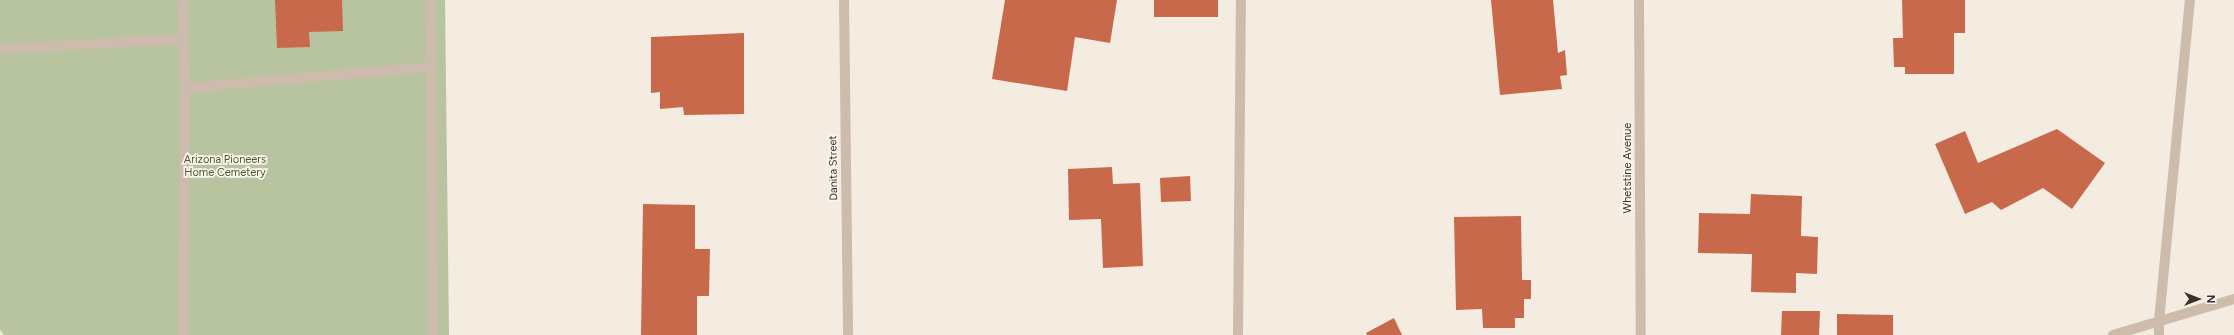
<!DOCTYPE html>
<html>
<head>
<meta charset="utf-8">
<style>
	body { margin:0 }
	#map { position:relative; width:2234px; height:335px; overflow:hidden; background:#f4ebe1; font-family:Figtree,sans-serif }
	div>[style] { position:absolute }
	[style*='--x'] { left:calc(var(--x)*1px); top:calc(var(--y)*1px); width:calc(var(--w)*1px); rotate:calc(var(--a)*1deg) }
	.green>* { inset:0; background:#b8c4a0 }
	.building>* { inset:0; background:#c8694b }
	.service>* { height:10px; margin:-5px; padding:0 5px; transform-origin:5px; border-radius:5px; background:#cdbbac }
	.minor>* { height:10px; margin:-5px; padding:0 5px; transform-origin:5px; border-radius:5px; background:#cdbbac }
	span { translate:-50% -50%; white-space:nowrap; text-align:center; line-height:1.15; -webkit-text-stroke:3.5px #fbf5ee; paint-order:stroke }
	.park-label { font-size:11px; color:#4a5a2e }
	.street-label { font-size:11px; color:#3b302b }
	.north { position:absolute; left:2178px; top:279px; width:40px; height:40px; -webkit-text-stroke:3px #fbf5ee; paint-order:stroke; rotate:90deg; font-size:11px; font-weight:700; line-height:16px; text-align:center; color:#3b302b }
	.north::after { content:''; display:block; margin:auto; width:14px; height:18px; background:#3b302b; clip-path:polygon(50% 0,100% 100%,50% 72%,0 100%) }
</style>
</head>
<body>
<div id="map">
	<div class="green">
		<div style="clip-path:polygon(0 0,445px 0,449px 335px,4px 335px,0 330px)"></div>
	</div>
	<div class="building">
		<div style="clip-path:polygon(275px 0,342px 0,343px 31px,309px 32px,310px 47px,277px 48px)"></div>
		<div style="clip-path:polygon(1005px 0,1117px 0,1110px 43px,1075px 37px,1067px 91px,992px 79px)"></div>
		<div style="clip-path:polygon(1154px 0,1218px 0,1218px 17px,1154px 17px)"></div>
		<div style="clip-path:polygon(1491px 0,1553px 0,1558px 53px,1565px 50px,1567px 75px,1560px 76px,1562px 89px,1500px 95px)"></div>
		<div style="clip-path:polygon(1902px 0,1965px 0,1965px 33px,1954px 33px,1954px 74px,1905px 74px,1905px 67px,1894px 67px,1893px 38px,1903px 38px)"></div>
		<div style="clip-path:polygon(744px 33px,744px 114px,684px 115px,683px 107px,660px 109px,660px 92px,651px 93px,651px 37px)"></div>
		<div style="clip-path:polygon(2057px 129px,2105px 163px,2072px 209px,2043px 188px,2001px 210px,1992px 202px,1965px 214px,1935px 144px,1965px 131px,1978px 163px)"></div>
		<div style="clip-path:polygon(1112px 167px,1113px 184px,1140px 183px,1143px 266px,1103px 268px,1101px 219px,1069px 220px,1068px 169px)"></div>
		<div style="clip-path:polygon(1190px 176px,1191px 201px,1161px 202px,1160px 178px)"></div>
		<div style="clip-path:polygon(1751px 194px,1802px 196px,1801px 236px,1818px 237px,1817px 274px,1796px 273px,1796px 293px,1751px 292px,1752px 254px,1698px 253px,1699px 213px,1750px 214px)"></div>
		<div style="clip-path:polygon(643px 204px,695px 205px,695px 249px,710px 249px,709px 296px,697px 296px,697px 335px,641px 335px)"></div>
		<div style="clip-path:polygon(1521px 216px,1522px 280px,1531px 280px,1531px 299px,1524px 299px,1524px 318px,1515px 318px,1515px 328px,1483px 328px,1482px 309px,1456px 310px,1454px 217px)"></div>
		<div style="clip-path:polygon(1782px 311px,1820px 311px,1819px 335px,1781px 335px)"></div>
		<div style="clip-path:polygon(1837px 314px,1893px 315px,1893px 335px,1837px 335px)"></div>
		<div style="clip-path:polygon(1394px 318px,1402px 335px,1367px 335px,1366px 333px)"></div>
	</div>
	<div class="service">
		<div style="--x:182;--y:0;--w:88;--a:88"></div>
		<div style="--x:185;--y:88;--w:247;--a:90.5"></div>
		<div style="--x:430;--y:0;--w:335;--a:89.5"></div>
		<div style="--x:0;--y:49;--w:181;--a:-3.2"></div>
		<div style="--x:185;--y:88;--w:246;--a:-4.9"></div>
		<div style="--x:2159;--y:321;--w:322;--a:-84.5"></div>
		<div style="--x:1238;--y:335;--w:335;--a:-89.5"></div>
	</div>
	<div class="minor">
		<div style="--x:844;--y:0;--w:335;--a:89.3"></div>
		<div style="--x:1639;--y:0;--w:335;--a:89.7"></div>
		<div style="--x:2159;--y:321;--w:14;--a:90"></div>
		<div style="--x:2113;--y:335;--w:126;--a:-16.6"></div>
	</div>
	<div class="park-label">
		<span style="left:225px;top:167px">Arizona Pioneers<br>Home Cemetery</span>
	</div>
	<div class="street-label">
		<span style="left:834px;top:168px;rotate:-91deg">Danita Street</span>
		<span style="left:1628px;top:168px;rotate:-90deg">Whetstine Avenue</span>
	</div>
	<div class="north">N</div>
</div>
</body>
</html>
